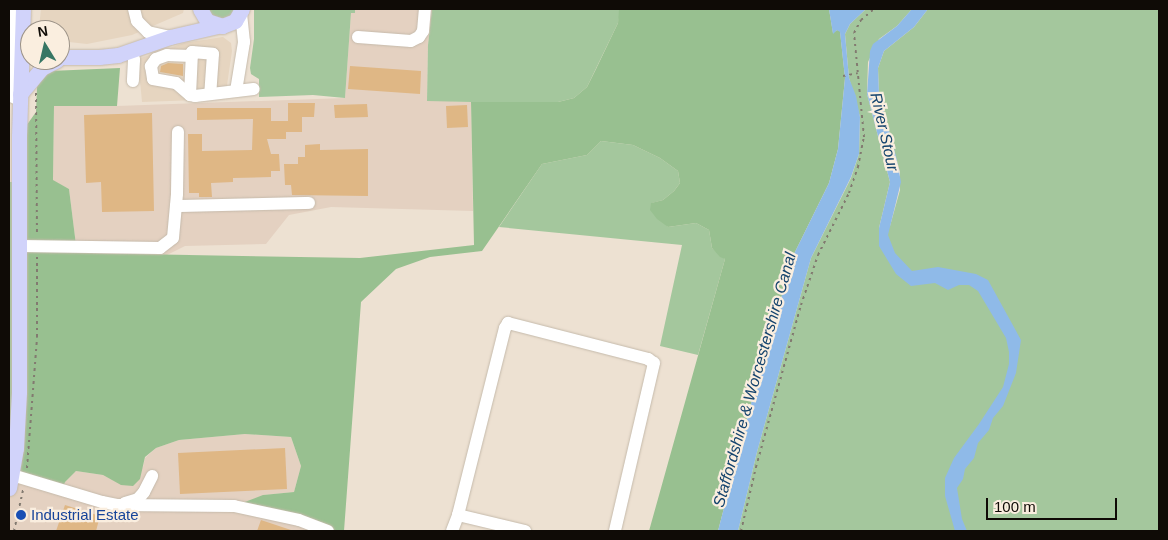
<!DOCTYPE html>
<html>
<head>
<meta charset="utf-8">
<style>
	body { margin:0 }
	#map { position:relative; width:1168px; height:540px; overflow:hidden; background:#ede1d2; font-family:Helvetica,sans-serif }
	div>[style] { position:absolute }
	[style*='--x'] { left:calc(var(--x)*1px); top:calc(var(--y)*1px); width:calc(var(--w)*1px); rotate:calc(var(--a)*1deg) }
	.built>* { inset:0; background:#e6d5c0 }
	.industrial>* { inset:0; background:#e4d1c1 }
	.green>* { inset:0; background:#a4c79d }
	.forest>* { inset:0; background:#98c090 }
	.water>* { inset:0; background:#8fbae8 }
	.building>* { inset:0; background:#dfb785 }
	.path>* { height:2px; margin-top:-1px; transform-origin:0; background:repeating-linear-gradient(90deg,#827a70 0 2.5px,transparent 0 6.5px) }
	.roads { filter:drop-shadow(0 0 1px #c5baab) drop-shadow(0 0 1px #c5baab) }
	.minor>* { height:12px; margin:-6px; padding:0 6px; transform-origin:6px; border-radius:6px; background:#fff }
	.major>* { height:15px; margin:-7.5px; padding:0 7.5px; transform-origin:7.5px; border-radius:7.5px; background:#d1d3fa }
	.dots>* { width:14px; height:14px; translate:-50% -50%; box-sizing:border-box; border:2px solid #faeedf; border-radius:50% }
	span { translate:-50% -50%; white-space:nowrap; text-align:center; line-height:1.15; -webkit-text-stroke:4.5px #faeedf; paint-order:stroke }
	.transit-label { font-size:15px; color:#164399 }
	.left { translate:0 -50%; text-align:left }
	.water-label { font-size:16px; color:#14436d; font-style:italic }
	.frame { position:absolute; inset:0; border:10px solid #0f0b06; pointer-events:none }
	.north { position:absolute; left:20px; top:20px; width:50px; height:50px; box-sizing:border-box; background:#faeedf; border:1px solid #9c9388; border-radius:50%; rotate:351deg; font-size:14px; font-weight:700; line-height:20px; text-align:center; color:#0f0b06 }
	.north::after { content:''; display:block; margin:auto; width:18px; height:22px; background:#377664; clip-path:polygon(50% 0,100% 100%,50% 72%,0 100%) }
	.scale { position:absolute; left:986px; top:498px; width:131px; height:22px; box-sizing:border-box; border:2px solid #0f0b06; border-top:0; padding-left:6px; font-size:15px; line-height:18px; white-space:nowrap; color:#0f0b06; -webkit-text-stroke:4px #faeedf; paint-order:stroke }
</style>
</head>
<body>
<div id="map">
	<div class="built">
		<div style="clip-path:polygon(41px 9px,184px 9px,183px 13px,132px 35px,87px 44px,60px 41px,60px 30px,41px 30px,39px 28px)"></div>
		<div style="clip-path:polygon(223px 37px,231px 43px,232px 51px,225px 99px,142px 102px,138px 59px,184px 43px)"></div>
	</div>
	<div class="industrial">
		<div style="clip-path:polygon(355px 9px,432px 9px,428px 46px,427px 100px,471px 102px,473px 211px,331px 207px,289px 215px,266px 244px,185px 246px,167px 255px,77px 253px,69px 189px,53px 181px,54px 106px,117px 106px,345px 98px,351px 13px,355px 13px)"></div>
		<div style="clip-path:polygon(245px 434px,291px 437px,301px 466px,294px 492px,263px 495px,328px 531px,9px 531px,9px 488px,12px 475px,62px 490px,65px 482px,76px 471px,103px 475px,121px 484px,143px 467px,145px 458px,156px 448px,179px 440px)"></div>
	</div>
	<div class="green">
		<div style="clip-path:polygon(206px 9px,237px 9px,231px 17px,216px 20px)"></div>
		<div style="clip-path:polygon(254px 9px,355px 9px,355px 13px,351px 13px,345px 98px,313px 95px,259px 97px,259px 79px,251px 74px,250px 68px,254px 39px)"></div>
		<div style="clip-path:polygon(432px 9px,619px 9px,620px 12px,618px 23px,587px 87px,574px 98px,558px 102px,471px 102px,427px 101px,428px 45px)"></div>
		<div style="clip-path:polygon(866px 9px,912px 9px,897px 26px,879px 39px,868px 62px,867px 94px,890px 182px,879px 228px,890px 226px,900px 190px,900px 172px,879px 94px,878px 68px,884px 51px,914px 27px,928px 9px,1159px 9px,1159px 531px,738px 531px,757px 452px,811px 258px,851px 178px,859px 154px,860px 117px,849px 78px,845px 34px,850px 24px)"></div>
		<div style="clip-path:polygon(601px 141px,633px 145px,660px 158px,678px 171px,680px 183px,674px 191px,663px 200px,652px 203px,668px 227px,696px 223px,709px 230px,712px 248px,725px 259px,698px 355px,660px 346px,682px 245px,499px 227px,542px 164px,587px 155px)"></div>
		<div style="clip-path:polygon(9px 182px,20px 182px,9px 488px)"></div>
	</div>
	<div class="forest">
		<div style="clip-path:polygon(619px 9px,829px 9px,833px 33px,837px 30px,840px 31px,845px 78px,838px 149px,829px 183px,794px 254px,758px 377px,718px 531px,649px 531px,725px 259px,720px 257px,712px 248px,709px 230px,696px 223px,668px 227px,657px 219px,650px 210px,651px 203px,663px 200px,674px 191px,680px 183px,678px 171px,660px 158px,633px 145px,601px 141px,587px 155px,542px 164px,482px 251px,430px 257px,396px 269px,361px 302px,344px 531px,328px 531px,234px 506px,263px 495px,294px 492px,301px 466px,291px 437px,245px 434px,179px 440px,156px 448px,145px 457px,140px 479px,133px 486px,121px 485px,103px 475px,76px 471px,65px 482px,62px 491px,12px 475px,19px 136px,36px 112px,37px 87px,44px 75px,50px 71px,120px 68px,117px 106px,54px 106px,53px 180px,69px 189px,77px 253px,360px 258px,474px 245px,471px 102px,558px 102px,574px 98px,587px 87px,596px 69px,618px 23px)"></div>
	</div>
	<div class="water">
		<div style="clip-path:polygon(829px 9px,866px 9px,850px 24px,845px 34px,849px 78px,856px 96px,860px 117px,859px 154px,851px 177px,811px 258px,757px 452px,738px 531px,718px 531px,758px 377px,794px 254px,829px 183px,838px 149px,845px 78px,840px 32px,837px 30px,833px 34px)"></div>
		<div style="clip-path:polygon(912px 9px,928px 9px,914px 27px,884px 51px,878px 68px,879px 94px,896px 156px,901px 182px,888px 235px,895px 253px,912px 271px,938px 267px,976px 274px,988px 280px,1021px 340px,1016px 373px,1003px 406px,993px 418px,989px 430px,978px 443px,974px 458px,965px 469px,963px 479px,957px 488px,962px 519px,967px 531px,955px 531px,945px 496px,945px 478px,954px 458px,979px 424px,1003px 387px,1009px 364px,1009px 352px,1006px 338px,978px 291px,969px 285px,959px 285px,948px 290px,935px 283px,911px 286px,896px 274px,879px 246px,879px 228px,890px 182px,867px 94px,870px 51px,873px 44px,897px 26px)"></div>
	</div>
	<div class="building">
		<div style="clip-path:polygon(168px 63px,183px 64px,183px 76px,160px 72px,161px 66px)"></div>
		<div style="clip-path:polygon(350px 66px,421px 71px,420px 94px,348px 89px)"></div>
		<div style="clip-path:polygon(288px 103px,315px 103px,314px 117px,302px 117px,302px 132px,286px 132px,286px 139px,267px 139px,271px 154px,279px 154px,280px 171px,271px 171px,271px 177px,233px 178px,233px 182px,211px 183px,212px 197px,199px 197px,199px 193px,189px 193px,188px 134px,202px 134px,202px 151px,252px 150px,253px 119px,197px 120px,197px 108px,271px 108px,271px 121px,288px 121px)"></div>
		<div style="clip-path:polygon(367px 104px,368px 117px,335px 118px,334px 105px)"></div>
		<div style="clip-path:polygon(467px 105px,468px 127px,447px 128px,446px 106px)"></div>
		<div style="clip-path:polygon(152px 113px,154px 211px,102px 212px,101px 182px,86px 183px,84px 115px)"></div>
		<div style="clip-path:polygon(320px 144px,320px 150px,368px 149px,368px 196px,292px 195px,291px 185px,285px 185px,284px 164px,298px 164px,298px 157px,305px 157px,305px 145px)"></div>
		<div style="clip-path:polygon(285px 448px,287px 489px,180px 494px,178px 453px)"></div>
		<div style="clip-path:polygon(65px 505px,100px 516px,96px 531px,56px 531px)"></div>
		<div style="clip-path:polygon(261px 520px,291px 530px,291px 531px,257px 531px)"></div>
	</div>
	<div class="path">
		<div style="--x:843;--y:76;--w:15;--a:-11"></div>
		<div style="--x:36;--y:93;--w:143;--a:89.6"></div>
		<div style="--x:27;--y:468;--w:131;--a:-85.6"></div>
		<div style="--x:37;--y:337;--w:82;--a:-90"></div>
		<div style="--x:14;--y:531;--w:42;--a:-77.6"></div>
		<div style="--x:741;--y:531;--w:66;--a:-76.8"></div>
		<div style="--x:756;--y:467;--w:168;--a:-74.5"></div>
		<div style="--x:801;--y:305;--w:53;--a:-71.2"></div>
		<div style="--x:818;--y:255;--w:69;--a:-63.4"></div>
		<div style="--x:849;--y:193;--w:28;--a:-71"></div>
		<div style="--x:858;--y:167;--w:31;--a:-79"></div>
		<div style="--x:864;--y:137;--w:104;--a:-95.5"></div>
		<div style="--x:854;--y:33;--w:15;--a:-62"></div>
		<div style="--x:861;--y:20;--w:17;--a:-40"></div>
	</div>
	<div class="roads">
		<div class="minor">
			<div style="--x:134;--y:9;--w:12;--a:76"></div>
			<div style="--x:137;--y:21;--w:16;--a:45"></div>
			<div style="--x:148;--y:32;--w:23;--a:13"></div>
			<div style="--x:358;--y:37;--w:53;--a:4.3"></div>
			<div style="--x:411;--y:41;--w:9;--a:-27"></div>
			<div style="--x:419;--y:37;--w:7;--a:-56"></div>
			<div style="--x:423;--y:31;--w:22;--a:-85"></div>
			<div style="--x:132;--y:51;--w:9;--a:77"></div>
			<div style="--x:134;--y:60;--w:21;--a:93"></div>
			<div style="--x:192;--y:56;--w:25;--a:-178"></div>
			<div style="--x:167;--y:55;--w:12;--a:160"></div>
			<div style="--x:156;--y:59;--w:9;--a:126"></div>
			<div style="--x:151;--y:66;--w:13;--a:81"></div>
			<div style="--x:153;--y:79;--w:23;--a:10"></div>
			<div style="--x:176;--y:83;--w:18;--a:41"></div>
			<div style="--x:190;--y:95;--w:5;--a:11"></div>
			<div style="--x:195;--y:96;--w:59;--a:-6.8"></div>
			<div style="--x:236;--y:91;--w:50;--a:-80.7"></div>
			<div style="--x:244;--y:42;--w:30;--a:-96"></div>
			<div style="--x:190;--y:95;--w:43;--a:-87.3"></div>
			<div style="--x:192;--y:52;--w:21;--a:5"></div>
			<div style="--x:213;--y:54;--w:39;--a:94"></div>
			<div style="--x:20;--y:100;--w:10;--a:-156"></div>
			<div style="--x:11;--y:96;--w:32;--a:-90"></div>
			<div style="--x:11;--y:64;--w:52;--a:-86.7"></div>
			<div style="--x:14;--y:12;--w:9;--a:-6"></div>
			<div style="--x:176;--y:206;--w:133;--a:-1.3"></div>
			<div style="--x:21;--y:246;--w:139;--a:0.8"></div>
			<div style="--x:160;--y:248;--w:16;--a:-38"></div>
			<div style="--x:173;--y:238;--w:44;--a:-84.8"></div>
			<div style="--x:177;--y:194;--w:62;--a:-89.1"></div>
			<div style="--x:12;--y:475;--w:94;--a:16.7"></div>
			<div style="--x:102;--y:502;--w:15;--a:11"></div>
			<div style="--x:117;--y:505;--w:117;--a:0.5"></div>
			<div style="--x:234;--y:506;--w:66;--a:12.2"></div>
			<div style="--x:299;--y:520;--w:31;--a:21"></div>
			<div style="--x:125;--y:503;--w:14;--a:-17"></div>
			<div style="--x:138;--y:499;--w:9;--a:-49"></div>
			<div style="--x:144;--y:492;--w:18;--a:-63"></div>
			<div style="--x:458;--y:515;--w:69;--a:13.4"></div>
			<div style="--x:452;--y:531;--w:17;--a:-69"></div>
			<div style="--x:458;--y:515;--w:193;--a:-75.9"></div>
			<div style="--x:505;--y:328;--w:6;--a:-59"></div>
			<div style="--x:508;--y:323;--w:145;--a:14.4"></div>
			<div style="--x:648;--y:359;--w:7;--a:34"></div>
			<div style="--x:654;--y:363;--w:172;--a:103.1"></div>
		</div>
		<div class="major">
			<div style="--x:200;--y:9;--w:14;--a:60"></div>
			<div style="--x:207;--y:21;--w:16;--a:18"></div>
			<div style="--x:222;--y:26;--w:14;--a:-21"></div>
			<div style="--x:235;--y:21;--w:14;--a:-60"></div>
			<div style="--x:60;--y:57;--w:39;--a:0"></div>
			<div style="--x:99;--y:57;--w:19;--a:-6"></div>
			<div style="--x:118;--y:55;--w:55;--a:-19.1"></div>
			<div style="--x:170;--y:37;--w:49;--a:-12.9"></div>
			<div style="--x:20;--y:94;--w:34;--a:-50"></div>
			<div style="--x:42;--y:68;--w:17;--a:-28"></div>
			<div style="--x:9;--y:488;--w:41;--a:-80.1"></div>
			<div style="--x:16;--y:448;--w:56;--a:-86.9"></div>
			<div style="--x:19;--y:392;--w:256;--a:-90"></div>
			<div style="--x:19;--y:136;--w:127;--a:-88.2"></div>
		</div>
	</div>
	<div class="dots">
		<div style="left:21px;top:515px;background:#1a4fb4"></div>
	</div>
	<div class="transit-label">
		<span class="left" style="left:31px;top:515px">Industrial Estate</span>
	</div>
	<div class="water-label">
		<span style="left:884px;top:132px;rotate:77deg">River Stour</span>
		<span style="left:755px;top:380px;rotate:-74deg">Staffordshire &amp; Worcestershire Canal</span>
	</div>
	<div class="frame"></div>
	<div class="north">N</div>
	<div class="scale">100 m</div>
</div>
</body>
</html>
